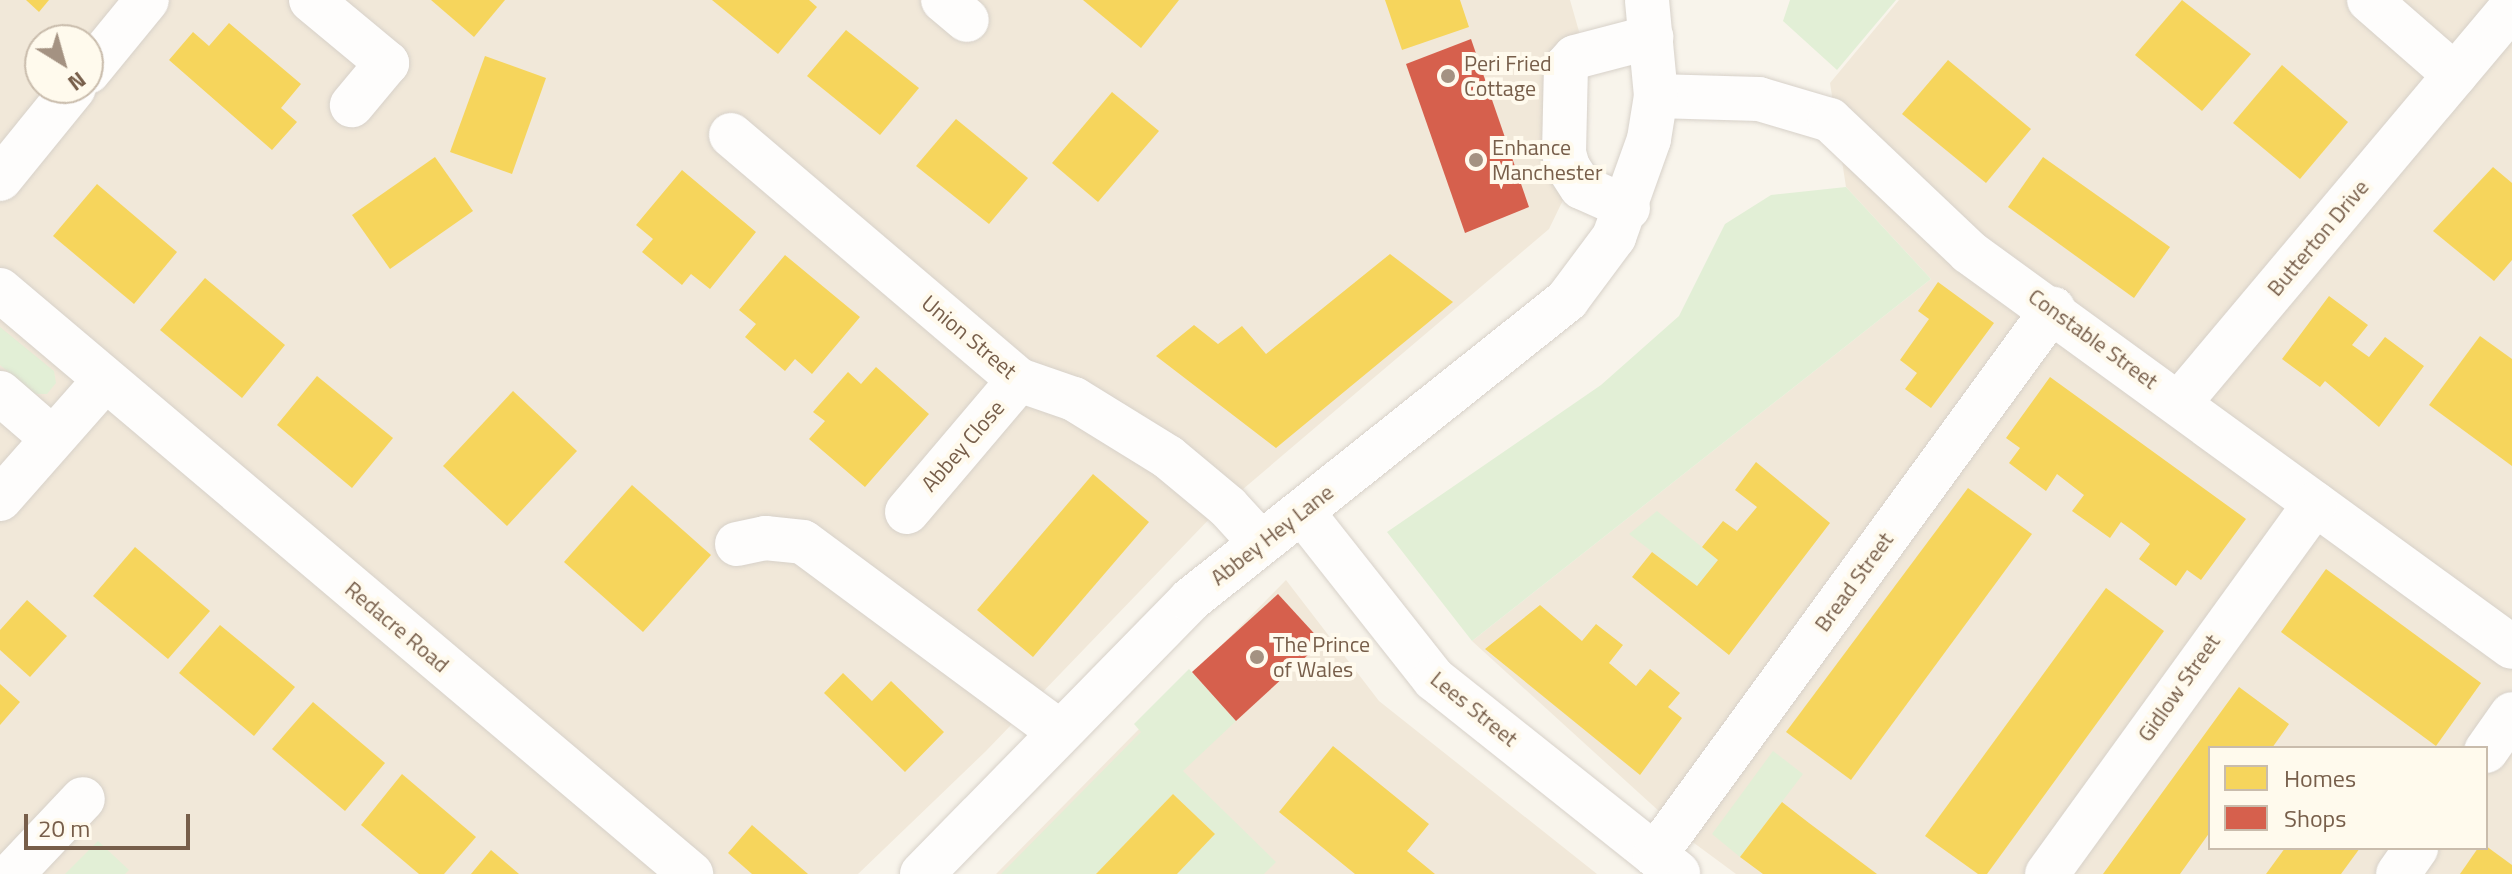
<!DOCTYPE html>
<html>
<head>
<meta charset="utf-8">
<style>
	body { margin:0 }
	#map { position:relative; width:2512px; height:874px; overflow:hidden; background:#f8f4eb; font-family:"Titillium Web",sans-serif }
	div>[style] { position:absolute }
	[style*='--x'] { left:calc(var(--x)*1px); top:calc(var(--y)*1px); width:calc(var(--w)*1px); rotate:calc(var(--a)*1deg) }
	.residential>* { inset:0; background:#f1e8d9 }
	.green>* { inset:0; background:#e2efd6 }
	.homes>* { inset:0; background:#f6d55c }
	.shops>* { inset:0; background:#d6604d }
	.roads { filter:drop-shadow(0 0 2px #d7d1c9) drop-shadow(0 0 2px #d7d1c9) }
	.minor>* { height:44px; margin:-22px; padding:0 22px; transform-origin:22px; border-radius:22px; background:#fefdfc }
	.dots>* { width:22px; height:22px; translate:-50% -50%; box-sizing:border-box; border:4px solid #fffaed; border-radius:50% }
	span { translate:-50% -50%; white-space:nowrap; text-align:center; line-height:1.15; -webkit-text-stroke:8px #fffaed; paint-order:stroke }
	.poi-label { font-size:22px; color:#775e4a }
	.left { translate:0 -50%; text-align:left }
	.street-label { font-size:22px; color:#775e4a }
	.legend { position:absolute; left:2208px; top:746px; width:280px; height:104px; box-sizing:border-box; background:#fffaed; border:2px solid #c9bcac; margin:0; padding:10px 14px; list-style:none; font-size:24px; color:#775e4a }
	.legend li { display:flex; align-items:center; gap:16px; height:40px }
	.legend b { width:40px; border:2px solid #c9bcac }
	.north { position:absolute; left:24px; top:24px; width:80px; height:80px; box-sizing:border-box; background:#fffaed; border:2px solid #c9bcac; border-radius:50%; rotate:143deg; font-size:22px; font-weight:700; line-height:32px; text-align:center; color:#775e4a }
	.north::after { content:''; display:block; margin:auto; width:28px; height:36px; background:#a49282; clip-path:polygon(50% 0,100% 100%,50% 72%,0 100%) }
	.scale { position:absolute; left:24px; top:814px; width:166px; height:36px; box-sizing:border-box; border:4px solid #775e4a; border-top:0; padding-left:10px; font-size:24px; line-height:28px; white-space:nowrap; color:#775e4a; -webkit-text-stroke:6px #fffaed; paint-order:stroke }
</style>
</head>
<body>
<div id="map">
	<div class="residential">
		<div style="clip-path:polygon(evenodd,0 0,1570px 0,1582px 42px,1577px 171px,1549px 229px,1216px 512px,986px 751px,858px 874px,0 874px,0 0,40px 40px,88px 40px,88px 88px,40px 88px,40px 40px)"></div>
		<div style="clip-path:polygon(evenodd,1899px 0,2512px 0,2512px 874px,1736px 874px,1694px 843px,1472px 641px,1931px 279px,1846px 187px,1830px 83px,1899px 0,2210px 748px,2486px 748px,2486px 848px,2210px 848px,2210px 748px)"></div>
		<div style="clip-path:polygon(1286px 580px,1379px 701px,1597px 874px,996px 874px)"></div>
	</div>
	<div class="green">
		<div style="clip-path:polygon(1790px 0,1896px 0,1837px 70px,1783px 21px)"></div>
		<div style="clip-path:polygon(1846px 187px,1931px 279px,1472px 641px,1387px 532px,1601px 385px,1679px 316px,1725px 224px,1771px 195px)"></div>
		<div style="clip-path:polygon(0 327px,54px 371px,56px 383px,47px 394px,35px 394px,0 365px)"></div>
		<div style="clip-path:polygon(1657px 511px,1718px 560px,1697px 586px,1629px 534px)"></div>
		<div style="clip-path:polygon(1189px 669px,1236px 721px,1183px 771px,1276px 862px,1264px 874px,1177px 874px,1215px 834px,1173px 794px,1096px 874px,1001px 874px,1141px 732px,1134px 724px)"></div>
		<div style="clip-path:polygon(1773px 751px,1803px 774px,1740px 857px,1712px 834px)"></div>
		<div style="clip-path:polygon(98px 841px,129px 870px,125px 874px,65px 874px)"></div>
	</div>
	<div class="homes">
		<div style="clip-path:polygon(26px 0,49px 0,39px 12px)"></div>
		<div style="clip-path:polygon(431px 0,505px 0,474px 37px)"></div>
		<div style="clip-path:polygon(712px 0,809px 0,817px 7px,778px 54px)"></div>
		<div style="clip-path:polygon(1083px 0,1179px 0,1141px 48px)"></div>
		<div style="clip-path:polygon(1385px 0,1460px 0,1469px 27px,1402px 50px)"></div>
		<div style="clip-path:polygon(2182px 0,2251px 54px,2202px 111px,2135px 55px)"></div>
		<div style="clip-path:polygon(229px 23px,301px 84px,281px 108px,297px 122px,272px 150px,169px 60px,193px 32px,209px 46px)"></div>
		<div style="clip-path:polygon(846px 30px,919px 88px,880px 135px,807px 76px)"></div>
		<div style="clip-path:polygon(485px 56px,546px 78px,512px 174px,450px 152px)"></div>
		<div style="clip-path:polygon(1948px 60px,2031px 129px,1986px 183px,1902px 114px)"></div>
		<div style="clip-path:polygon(2282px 65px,2348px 122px,2300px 179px,2233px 123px)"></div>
		<div style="clip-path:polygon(1112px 92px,1159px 131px,1098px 202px,1052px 163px)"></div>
		<div style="clip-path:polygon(956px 119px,1028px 178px,989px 224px,916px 166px)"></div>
		<div style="clip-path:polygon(435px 157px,473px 211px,390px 269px,352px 215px)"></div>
		<div style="clip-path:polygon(2043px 157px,2170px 247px,2134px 298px,2008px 207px)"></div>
		<div style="clip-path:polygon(2493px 167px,2512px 183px,2512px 260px,2494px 281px,2433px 231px)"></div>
		<div style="clip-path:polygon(682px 170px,756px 232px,710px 289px,691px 274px,682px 285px,642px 252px,653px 239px,636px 225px)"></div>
		<div style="clip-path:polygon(97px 184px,177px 252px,134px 304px,53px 236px)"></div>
		<div style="clip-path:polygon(1390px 254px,1453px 302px,1276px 448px,1156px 356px,1194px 325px,1218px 344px,1242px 326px,1266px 354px)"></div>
		<div style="clip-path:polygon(785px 255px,860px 317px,812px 374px,795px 359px,785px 371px,745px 337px,756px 324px,739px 310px)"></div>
		<div style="clip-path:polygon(205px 278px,285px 345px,242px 398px,160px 330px)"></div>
		<div style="clip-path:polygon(1938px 282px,1994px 323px,1931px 408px,1905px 389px,1917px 373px,1900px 360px,1929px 319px,1918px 311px)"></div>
		<div style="clip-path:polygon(2329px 296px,2368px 325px,2352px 345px,2369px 357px,2385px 337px,2424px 366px,2379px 427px,2325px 381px,2320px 387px,2282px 359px)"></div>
		<div style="clip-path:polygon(2480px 336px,2512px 359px,2512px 466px,2429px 405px)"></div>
		<div style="clip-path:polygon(876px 367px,929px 414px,865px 487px,809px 439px,825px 421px,813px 412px,848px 372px,861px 384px)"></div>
		<div style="clip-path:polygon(317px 376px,393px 438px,352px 488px,277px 425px)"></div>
		<div style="clip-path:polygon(2050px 377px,2246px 519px,2201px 580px,2187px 570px,2176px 586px,2139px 559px,2150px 544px,2136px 533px,2121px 522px,2110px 538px,2072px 511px,2084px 495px,2057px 474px,2046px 491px,2009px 463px,2020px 448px,2006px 438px)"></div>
		<div style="clip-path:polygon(513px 391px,577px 451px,507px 526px,443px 466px)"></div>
		<div style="clip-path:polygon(1756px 462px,1830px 523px,1729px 655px,1632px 577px,1652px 552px,1697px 586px,1718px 560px,1702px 547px,1723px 521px,1737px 531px,1757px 507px,1735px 490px)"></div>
		<div style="clip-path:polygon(1093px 474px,1149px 522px,1033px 657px,977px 610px)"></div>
		<div style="clip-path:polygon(632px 485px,711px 555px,643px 632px,564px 562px)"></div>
		<div style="clip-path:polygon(1968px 488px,2032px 534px,1851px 780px,1786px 732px)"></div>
		<div style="clip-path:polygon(135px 547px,210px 611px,168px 659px,93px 596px)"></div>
		<div style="clip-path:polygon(2326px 569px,2481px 683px,2436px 746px,2281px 632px)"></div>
		<div style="clip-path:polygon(2106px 588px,2164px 631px,1987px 874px,1978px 874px,1925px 836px)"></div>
		<div style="clip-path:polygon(27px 600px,67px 636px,30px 677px,0 650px,0 630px)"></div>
		<div style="clip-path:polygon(1540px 605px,1582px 641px,1596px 624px,1623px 645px,1609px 663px,1636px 686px,1650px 669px,1680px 693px,1668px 707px,1682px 718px,1640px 775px,1485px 649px)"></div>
		<div style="clip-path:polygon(220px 625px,295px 687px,254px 736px,179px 673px)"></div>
		<div style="clip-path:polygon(843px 673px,872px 701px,891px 681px,944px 732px,905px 772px,824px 693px)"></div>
		<div style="clip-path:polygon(0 684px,20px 702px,0 725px)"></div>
		<div style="clip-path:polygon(2239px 687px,2289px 724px,2272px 748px,2210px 748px,2210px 832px,2180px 874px,2103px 874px)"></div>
		<div style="clip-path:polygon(313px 702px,385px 763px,345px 811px,272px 749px)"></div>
		<div style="clip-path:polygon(1333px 746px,1429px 824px,1407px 851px,1435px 874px,1355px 874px,1279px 812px)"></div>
		<div style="clip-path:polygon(402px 774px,476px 837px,444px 874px,419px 874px,361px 825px)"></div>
		<div style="clip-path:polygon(1173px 794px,1215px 834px,1177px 874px,1096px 874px)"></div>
		<div style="clip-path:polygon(1782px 802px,1809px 823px,1877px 874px,1763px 874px,1740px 857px)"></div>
		<div style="clip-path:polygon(752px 825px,808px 874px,752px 874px,728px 853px)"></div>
		<div style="clip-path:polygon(2285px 848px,2360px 848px,2341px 874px,2266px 874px)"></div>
		<div style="clip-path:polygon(2478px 848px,2486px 846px,2512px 865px,2512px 874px,2460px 874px)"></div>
		<div style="clip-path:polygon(491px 850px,519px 874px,471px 874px)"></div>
	</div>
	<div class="shops">
		<div style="clip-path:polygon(1471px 39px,1529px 207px,1465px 233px,1406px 64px)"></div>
		<div style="clip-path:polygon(1278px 594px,1322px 642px,1236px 721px,1192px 672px)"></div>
	</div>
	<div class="roads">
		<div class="minor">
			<div style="--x:311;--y:0;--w:99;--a:39.7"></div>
			<div style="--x:387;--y:63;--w:55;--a:129.8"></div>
			<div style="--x:943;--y:0;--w:31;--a:40"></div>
			<div style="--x:2369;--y:0;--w:114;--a:41.1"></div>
			<div style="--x:88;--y:72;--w:93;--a:-50.7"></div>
			<div style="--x:1656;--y:96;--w:103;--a:1.7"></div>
			<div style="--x:1759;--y:99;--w:74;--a:16.5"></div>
			<div style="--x:1830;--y:120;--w:192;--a:43.5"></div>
			<div style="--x:1969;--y:252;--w:671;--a:36.03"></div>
			<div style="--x:731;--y:135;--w:378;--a:40.4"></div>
			<div style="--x:1019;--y:380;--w:58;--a:19.1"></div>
			<div style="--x:1074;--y:399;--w:110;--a:31.7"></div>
			<div style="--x:1168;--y:457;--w:78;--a:39.8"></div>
			<div style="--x:1228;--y:507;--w:47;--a:47.6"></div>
			<div style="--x:0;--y:179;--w:117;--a:-50.9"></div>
			<div style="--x:1628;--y:208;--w:51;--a:-155.9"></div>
			<div style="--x:1581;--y:187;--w:24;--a:-123"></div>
			<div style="--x:1568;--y:167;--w:15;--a:-106"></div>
			<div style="--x:1564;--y:153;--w:86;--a:-88.7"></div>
			<div style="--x:1566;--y:67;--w:13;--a:-48"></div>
			<div style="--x:1575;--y:57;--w:79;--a:-14.7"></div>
			<div style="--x:0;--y:290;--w:905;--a:40.2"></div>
			<div style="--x:0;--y:393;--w:69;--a:40.9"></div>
			<div style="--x:2180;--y:402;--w:516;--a:-49.95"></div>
			<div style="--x:0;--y:499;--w:157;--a:-48.6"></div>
			<div style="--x:907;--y:512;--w:173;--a:-49.7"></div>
			<div style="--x:1302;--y:512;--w:213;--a:51.7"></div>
			<div style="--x:1434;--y:679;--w:312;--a:38.5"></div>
			<div style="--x:737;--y:544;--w:29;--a:-12"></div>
			<div style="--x:765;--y:538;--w:38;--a:6"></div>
			<div style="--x:803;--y:542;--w:317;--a:36.5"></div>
			<div style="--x:2486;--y:751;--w:45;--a:-54.9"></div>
			<div style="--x:1655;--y:855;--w:676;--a:-53.91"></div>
			<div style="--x:12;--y:874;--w:103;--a:-46.6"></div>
			<div style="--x:922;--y:874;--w:383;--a:-45.6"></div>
			<div style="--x:1190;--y:600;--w:482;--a:-38.5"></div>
			<div style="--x:1567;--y:300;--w:79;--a:-53.3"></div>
			<div style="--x:1614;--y:237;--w:104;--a:-70.3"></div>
			<div style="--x:1649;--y:139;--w:44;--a:-80.8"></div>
			<div style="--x:1656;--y:96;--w:96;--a:-95.4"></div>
			<div style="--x:2047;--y:874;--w:457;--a:-54.1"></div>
			<div style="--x:2398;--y:874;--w:32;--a:-55"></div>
		</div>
	</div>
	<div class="dots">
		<div style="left:1448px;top:76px;background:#a49282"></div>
		<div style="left:1476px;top:160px;background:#a49282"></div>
		<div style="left:1257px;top:657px;background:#a49282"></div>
	</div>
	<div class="poi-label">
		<span class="left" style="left:1464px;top:76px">Peri Fried<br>Cottage</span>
		<span class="left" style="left:1492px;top:160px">Enhance<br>Manchester</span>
		<span class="left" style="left:1273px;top:657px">The Prince<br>of Wales</span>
	</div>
	<div class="street-label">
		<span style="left:2318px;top:238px;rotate:-50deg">Butterton Drive</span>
		<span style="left:969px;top:337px;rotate:40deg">Union Street</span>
		<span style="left:2093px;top:339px;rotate:36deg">Constable Street</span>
		<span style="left:963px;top:446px;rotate:-49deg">Abbey Close</span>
		<span style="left:1272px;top:535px;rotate:-38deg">Abbey Hey Lane</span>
		<span style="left:1854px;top:582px;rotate:-54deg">Bread Street</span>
		<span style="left:397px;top:627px;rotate:40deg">Redacre Road</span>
		<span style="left:2179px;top:688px;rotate:-55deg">Gidlow Street</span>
		<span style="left:1474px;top:709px;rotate:39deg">Lees Street</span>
	</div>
	<ul class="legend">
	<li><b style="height:22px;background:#f6d55c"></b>Homes</li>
	<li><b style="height:22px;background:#d6604d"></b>Shops</li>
	</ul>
	<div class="north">N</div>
	<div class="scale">20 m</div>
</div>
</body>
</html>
